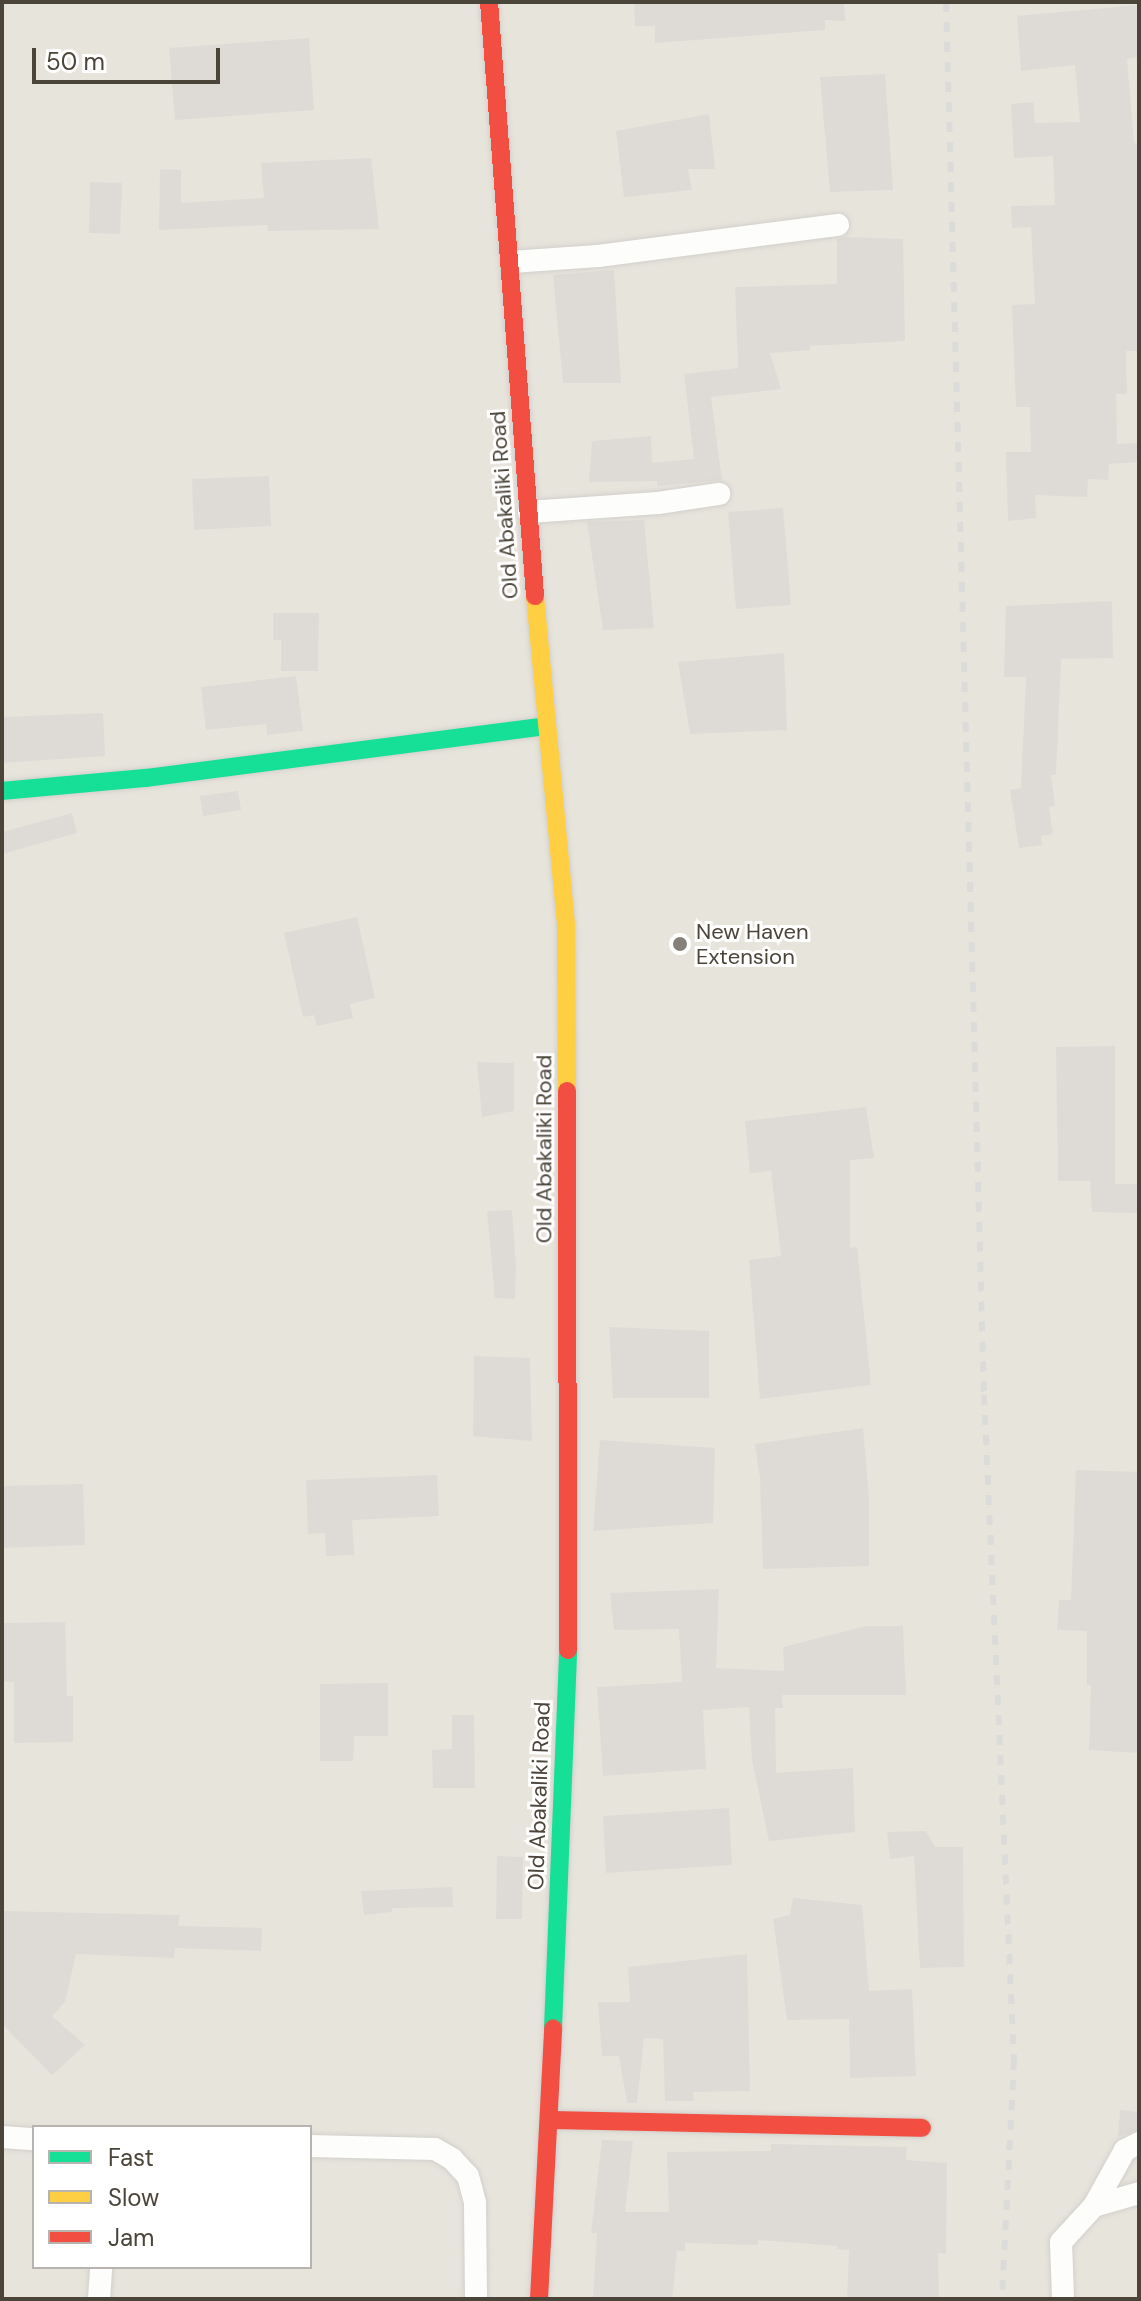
<!DOCTYPE html>
<html>
<head>
<meta charset="utf-8">
<style>
	body { margin:0 }
	#map { position:relative; width:1141px; height:2301px; overflow:hidden; background:#f4f2ee; font-family:"DM Sans",sans-serif }
	div>[style] { position:absolute }
	[style*='--x'] { left:calc(var(--x)*1px); top:calc(var(--y)*1px); width:calc(var(--w)*1px); rotate:calc(var(--a)*1deg) }
	.residential>* { inset:0; background:#e7e4dc }
	.building>* { inset:0; background:#dedbd6 }
	.roads { filter:drop-shadow(0 0 2px #d2d0cb) drop-shadow(0 0 2px #d2d0cb) }
	.street>* { height:22px; margin:-11px; padding:0 11px; transform-origin:11px; border-radius:11px; background:#fdfdfc }
	.fast>* { height:18px; margin:-9px; padding:0 9px; transform-origin:9px; border-radius:9px; background:#16e098 }
	.slow>* { height:18px; margin:-9px; padding:0 9px; transform-origin:9px; border-radius:9px; background:#ffcf43 }
	.jam>* { height:18px; margin:-9px; padding:0 9px; transform-origin:9px; border-radius:9px; background:#f24e42 }
	.rail>* { height:6px; margin-top:-3px; transform-origin:0; background:repeating-linear-gradient(90deg,#dbdbda 0 10px,transparent 0 20px) }
	.dots>* { width:22px; height:22px; translate:-50% -50%; box-sizing:border-box; border:4px solid #fff; border-radius:50% }
	span { translate:-50% -50%; white-space:nowrap; text-align:center; line-height:1.15; -webkit-text-stroke:6px #fff; paint-order:stroke }
	.street-label { font-size:22px; color:#4b4439 }
	.poi-label { font-size:22px; color:#4b4439 }
	.left { translate:0 -50%; text-align:left }
	.frame { position:absolute; inset:0; border:4px solid #4b4439; pointer-events:none }
	.legend { position:absolute; left:32px; top:2125px; width:280px; height:144px; box-sizing:border-box; background:#fff; border:2px solid #b7b4b0; margin:0; padding:10px 14px; list-style:none; font-size:24px; color:#4b4439 }
	.legend li { display:flex; align-items:center; gap:16px; height:40px }
	.legend b { width:40px; border:2px solid #b7b4b0 }
	.scale { position:absolute; left:32px; top:48px; width:188px; height:36px; box-sizing:border-box; border:4px solid #4b4439; border-top:0; padding-left:10px; font-size:24px; line-height:28px; white-space:nowrap; color:#4b4439; -webkit-text-stroke:6px #fff; paint-order:stroke }
</style>
</head>
<body>
<div id="map">
	<div class="residential">
		<div style="clip-path:polygon(evenodd,2px 2px,1139px 2px,1139px 2299px,2px 2299px,2px 2px,34px 2127px,310px 2127px,310px 2267px,34px 2267px,34px 2127px)"></div>
	</div>
	<div class="building">
		<div style="clip-path:polygon(634px 2px,844px 2px,845px 21px,825px 20px,825px 30px,655px 43px,655px 26px,635px 26px)"></div>
		<div style="clip-path:polygon(1138px 5px,1139px 57px,1127px 59px,1134px 143px,1139px 143px,1139px 351px,1126px 351px,1127px 394px,1116px 394px,1117px 444px,1139px 443px,1139px 462px,1109px 464px,1108px 480px,1088px 479px,1087px 497px,1035px 495px,1036px 518px,1008px 521px,1006px 452px,1031px 452px,1030px 407px,1016px 407px,1012px 305px,1035px 304px,1031px 227px,1012px 228px,1011px 206px,1055px 205px,1053px 156px,1014px 158px,1011px 104px,1033px 102px,1035px 123px,1080px 122px,1075px 65px,1021px 71px,1017px 16px)"></div>
		<div style="clip-path:polygon(309px 38px,314px 110px,175px 120px,169px 48px)"></div>
		<div style="clip-path:polygon(885px 74px,893px 190px,830px 192px,820px 77px)"></div>
		<div style="clip-path:polygon(709px 114px,715px 169px,688px 169px,692px 190px,624px 197px,616px 131px)"></div>
		<div style="clip-path:polygon(371px 158px,379px 229px,268px 231px,267px 225px,159px 230px,160px 169px,181px 170px,181px 203px,264px 198px,261px 163px)"></div>
		<div style="clip-path:polygon(90px 182px,122px 183px,120px 234px,89px 233px)"></div>
		<div style="clip-path:polygon(845px 237px,903px 239px,905px 341px,810px 346px,810px 350px,770px 353px,781px 389px,711px 397px,722px 480px,657px 486px,657px 481px,589px 482px,592px 441px,651px 436px,652px 463px,694px 459px,684px 374px,738px 368px,735px 287px,837px 284px,837px 239px)"></div>
		<div style="clip-path:polygon(614px 270px,621px 383px,563px 383px,553px 275px)"></div>
		<div style="clip-path:polygon(269px 476px,271px 526px,194px 530px,192px 479px)"></div>
		<div style="clip-path:polygon(783px 508px,791px 605px,736px 609px,728px 512px)"></div>
		<div style="clip-path:polygon(644px 520px,654px 628px,603px 630px,587px 522px)"></div>
		<div style="clip-path:polygon(1112px 601px,1113px 658px,1061px 659px,1056px 775px,1051px 775px,1055px 806px,1049px 807px,1053px 834px,1041px 836px,1042px 845px,1019px 848px,1010px 790px,1021px 788px,1026px 677px,1004px 677px,1006px 606px)"></div>
		<div style="clip-path:polygon(273px 613px,319px 613px,318px 671px,281px 671px,281px 640px,273px 640px)"></div>
		<div style="clip-path:polygon(784px 653px,787px 730px,690px 734px,678px 662px)"></div>
		<div style="clip-path:polygon(296px 676px,303px 731px,267px 735px,266px 724px,206px 730px,201px 687px)"></div>
		<div style="clip-path:polygon(103px 713px,105px 756px,2px 763px,2px 717px)"></div>
		<div style="clip-path:polygon(238px 791px,241px 810px,203px 816px,200px 796px)"></div>
		<div style="clip-path:polygon(72px 813px,77px 833px,2px 854px,2px 832px)"></div>
		<div style="clip-path:polygon(357px 917px,375px 998px,350px 1004px,353px 1018px,317px 1026px,314px 1015px,303px 1017px,284px 933px)"></div>
		<div style="clip-path:polygon(1115px 1046px,1115px 1184px,1139px 1184px,1139px 1213px,1092px 1212px,1090px 1181px,1058px 1181px,1056px 1047px)"></div>
		<div style="clip-path:polygon(477px 1062px,514px 1063px,514px 1111px,482px 1117px)"></div>
		<div style="clip-path:polygon(866px 1107px,874px 1158px,850px 1160px,850px 1248px,857px 1247px,871px 1385px,760px 1399px,749px 1260px,781px 1256px,771px 1171px,750px 1173px,745px 1121px)"></div>
		<div style="clip-path:polygon(512px 1210px,516px 1267px,515px 1299px,495px 1298px,487px 1211px)"></div>
		<div style="clip-path:polygon(609px 1327px,709px 1331px,709px 1398px,613px 1398px)"></div>
		<div style="clip-path:polygon(474px 1356px,530px 1358px,532px 1441px,473px 1436px)"></div>
		<div style="clip-path:polygon(863px 1428px,869px 1498px,869px 1566px,763px 1569px,760px 1478px,755px 1444px)"></div>
		<div style="clip-path:polygon(600px 1440px,715px 1448px,713px 1523px,593px 1531px)"></div>
		<div style="clip-path:polygon(1076px 1470px,1139px 1472px,1139px 1753px,1089px 1750px,1091px 1685px,1087px 1685px,1087px 1631px,1057px 1630px,1059px 1600px,1071px 1600px)"></div>
		<div style="clip-path:polygon(437px 1475px,439px 1516px,352px 1520px,354px 1555px,326px 1556px,325px 1533px,308px 1534px,306px 1480px)"></div>
		<div style="clip-path:polygon(83px 1484px,85px 1545px,2px 1548px,2px 1486px)"></div>
		<div style="clip-path:polygon(719px 1589px,716px 1668px,784px 1671px,783px 1647px,866px 1626px,903px 1626px,906px 1695px,782px 1695px,783px 1708px,775px 1708px,776px 1773px,853px 1768px,855px 1832px,769px 1841px,752px 1760px,749px 1707px,703px 1710px,706px 1769px,603px 1776px,597px 1687px,682px 1682px,679px 1629px,614px 1630px,610px 1593px)"></div>
		<div style="clip-path:polygon(65px 1622px,67px 1696px,73px 1696px,73px 1742px,14px 1743px,14px 1682px,3px 1682px,2px 1623px)"></div>
		<div style="clip-path:polygon(388px 1683px,388px 1736px,354px 1736px,353px 1761px,320px 1761px,320px 1684px)"></div>
		<div style="clip-path:polygon(452px 1715px,474px 1715px,475px 1788px,433px 1788px,432px 1750px,452px 1749px)"></div>
		<div style="clip-path:polygon(729px 1808px,732px 1865px,606px 1873px,603px 1816px)"></div>
		<div style="clip-path:polygon(926px 1831px,935px 1847px,963px 1847px,964px 1967px,920px 1968px,914px 1856px,890px 1859px,887px 1832px)"></div>
		<div style="clip-path:polygon(497px 1856px,523px 1857px,522px 1919px,496px 1919px)"></div>
		<div style="clip-path:polygon(452px 1887px,453px 1907px,392px 1908px,392px 1912px,364px 1915px,361px 1891px)"></div>
		<div style="clip-path:polygon(793px 1898px,862px 1905px,869px 1991px,912px 1989px,916px 2076px,850px 2078px,849px 2019px,787px 2020px,773px 1919px,790px 1915px)"></div>
		<div style="clip-path:polygon(2px 1911px,180px 1915px,178px 1926px,262px 1928px,261px 1951px,175px 1948px,174px 1958px,76px 1954px,65px 2002px,52px 2016px,85px 2045px,52px 2075px,2px 2024px)"></div>
		<div style="clip-path:polygon(747px 1954px,750px 2091px,693px 2092px,694px 2101px,665px 2101px,663px 2039px,644px 2038px,637px 2103px,627px 2103px,619px 2056px,602px 2056px,598px 2002px,630px 2002px,628px 1967px)"></div>
		<div style="clip-path:polygon(1120px 2110px,1139px 2112px,1139px 2129px,1118px 2137px)"></div>
		<div style="clip-path:polygon(602px 2140px,633px 2141px,625px 2212px,669px 2212px,667px 2152px,771px 2151px,771px 2144px,907px 2147px,906px 2160px,947px 2163px,946px 2254px,938px 2253px,939px 2299px,847px 2299px,849px 2250px,837px 2249px,837px 2246px,758px 2240px,758px 2245px,685px 2243px,685px 2251px,677px 2251px,672px 2299px,593px 2299px,597px 2233px,591px 2233px)"></div>
	</div>
	<div class="roads">
		<div class="street">
			<div style="--x:511;--y:262;--w:87;--a:-3.9"></div>
			<div style="--x:598;--y:256;--w:242;--a:-7.4"></div>
			<div style="--x:529;--y:512;--w:129;--a:-4"></div>
			<div style="--x:658;--y:503;--w:62;--a:-8.4"></div>
			<div style="--x:2;--y:2137;--w:32;--a:4"></div>
			<div style="--x:1139;--y:2143;--w:16;--a:153"></div>
			<div style="--x:1125;--y:2150;--w:64;--a:119"></div>
			<div style="--x:1094;--y:2206;--w:47;--a:-16.1"></div>
			<div style="--x:310;--y:2146;--w:125;--a:1.4"></div>
			<div style="--x:435;--y:2149;--w:20;--a:30"></div>
			<div style="--x:452;--y:2159;--w:23;--a:47"></div>
			<div style="--x:468;--y:2176;--w:28;--a:75"></div>
			<div style="--x:475;--y:2203;--w:96;--a:89.4"></div>
			<div style="--x:99;--y:2299;--w:32;--a:-86"></div>
			<div style="--x:1063;--y:2299;--w:57;--a:-92"></div>
			<div style="--x:1061;--y:2242;--w:49;--a:-47.5"></div>
		</div>
		<div class="fast">
			<div style="--x:2;--y:791;--w:145;--a:-5.2"></div>
			<div style="--x:146;--y:778;--w:402;--a:-7.4"></div>
			<div style="--x:553;--y:2028;--w:378;--a:-87.7"></div>
		</div>
		<div class="slow">
			<div style="--x:535;--y:596;--w:330;--a:84.6"></div>
			<div style="--x:566;--y:925;--w:166;--a:89.7"></div>
		</div>
		<div class="jam">
			<div style="--x:489;--y:2;--w:596;--a:85.57"></div>
			<div style="--x:567;--y:1091;--w:559;--a:89.9"></div>
			<div style="--x:550;--y:2120;--w:372;--a:1.2"></div>
			<div style="--x:539;--y:2299;--w:271;--a:-87"></div>
		</div>
	</div>
	<div class="rail">
		<div style="--x:946;--y:2;--w:1394;--a:88.44"></div>
		<div style="--x:984;--y:1395;--w:666;--a:87.42"></div>
		<div style="--x:1014;--y:2060;--w:239;--a:92.9"></div>
	</div>
	<div class="dots">
		<div style="left:680px;top:944px;background:#868178"></div>
	</div>
	<div class="street-label">
		<span style="left:504px;top:505px;rotate:-94deg">Old Abakaliki Road</span>
		<span style="left:544px;top:1149px;rotate:-90deg">Old Abakaliki Road</span>
		<span style="left:539px;top:1796px;rotate:-88deg">Old Abakaliki Road</span>
	</div>
	<div class="poi-label">
		<span class="left" style="left:696px;top:944px">New Haven<br>Extension</span>
	</div>
	<div class="frame"></div>
	<ul class="legend">
	<li><b style="height:10px;background:#16e098"></b>Fast</li>
	<li><b style="height:10px;background:#ffcf43"></b>Slow</li>
	<li><b style="height:10px;background:#f24e42"></b>Jam</li>
	</ul>
	<div class="scale">50 m</div>
</div>
</body>
</html>
